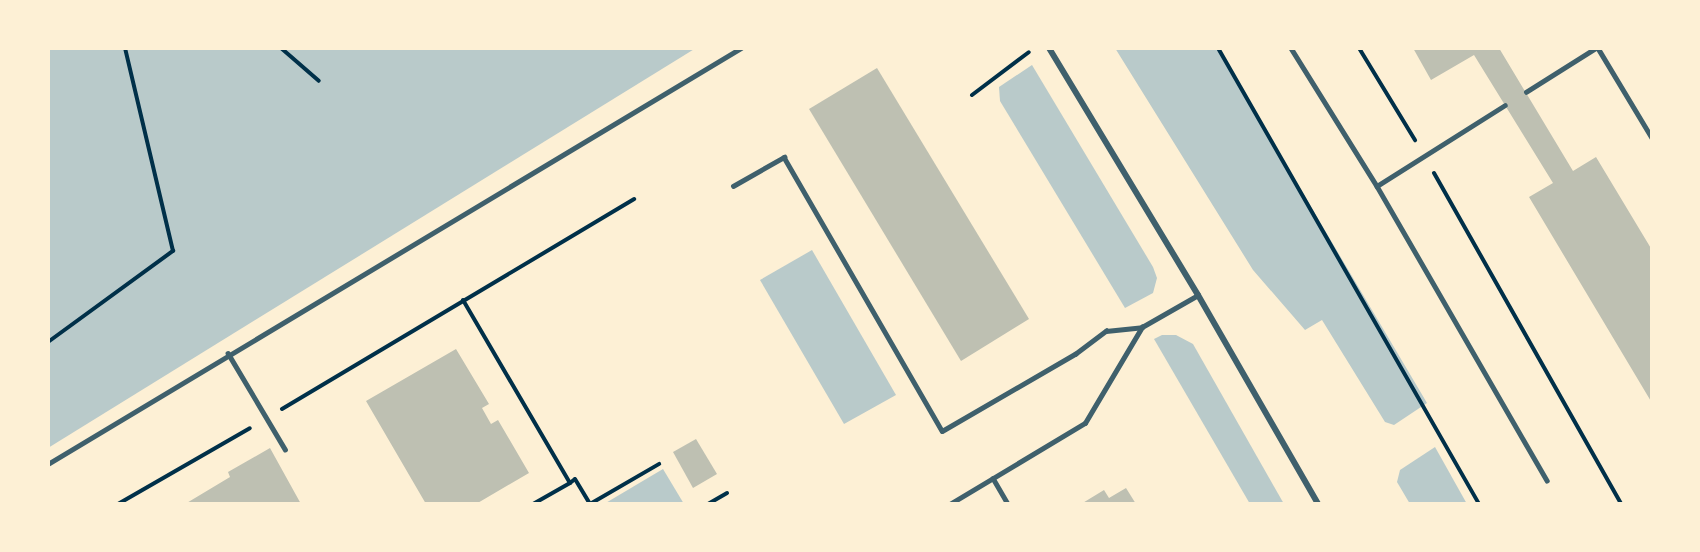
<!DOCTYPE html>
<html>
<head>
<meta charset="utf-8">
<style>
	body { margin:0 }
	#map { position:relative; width:1700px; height:552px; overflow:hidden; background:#fdf0d5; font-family:"Fira Sans",sans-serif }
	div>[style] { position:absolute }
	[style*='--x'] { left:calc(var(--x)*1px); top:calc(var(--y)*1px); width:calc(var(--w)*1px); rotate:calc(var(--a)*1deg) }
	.green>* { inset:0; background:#b9caca }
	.building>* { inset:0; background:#bec0b2 }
	.path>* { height:4px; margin:-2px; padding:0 2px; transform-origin:2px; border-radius:2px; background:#003049 }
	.service>* { height:4.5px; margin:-2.25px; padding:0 2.25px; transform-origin:2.25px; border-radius:2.25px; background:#3f606c }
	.minor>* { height:6px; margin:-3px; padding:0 3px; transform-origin:3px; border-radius:3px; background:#3f606c }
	span { translate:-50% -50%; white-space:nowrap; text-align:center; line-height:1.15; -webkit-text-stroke:5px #fdf0d5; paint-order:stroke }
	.frame { position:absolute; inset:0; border:50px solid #fdf0d5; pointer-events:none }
</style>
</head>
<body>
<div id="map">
	<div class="green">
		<div style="clip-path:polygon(48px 48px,696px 48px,48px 448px)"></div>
		<div style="clip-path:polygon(1115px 48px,1217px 48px,1427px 403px,1394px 425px,1385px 422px,1322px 320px,1305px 330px,1253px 270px)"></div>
		<div style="clip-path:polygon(1032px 65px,1153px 267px,1157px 278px,1153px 293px,1125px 308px,1000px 101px,999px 87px)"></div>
		<div style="clip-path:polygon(812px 250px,896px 395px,844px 424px,760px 280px)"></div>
		<div style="clip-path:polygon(1162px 335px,1176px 335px,1193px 344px,1284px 504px,1250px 504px,1154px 339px)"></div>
		<div style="clip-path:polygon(1435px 447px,1467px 504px,1410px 504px,1397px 482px,1400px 470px)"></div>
		<div style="clip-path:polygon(663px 469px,684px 504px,604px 504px)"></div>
	</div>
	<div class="building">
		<div style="clip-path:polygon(1413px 48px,1499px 48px,1573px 171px,1596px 157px,1652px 250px,1652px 403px,1529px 197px,1553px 183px,1474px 55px,1431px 80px)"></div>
		<div style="clip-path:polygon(877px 68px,1029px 319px,961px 361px,809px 109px)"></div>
		<div style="clip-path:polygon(456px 349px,489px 404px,482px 408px,491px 424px,498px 420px,529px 473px,476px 504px,426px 504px,366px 401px)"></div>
		<div style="clip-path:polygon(696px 439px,717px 474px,693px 488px,673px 452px)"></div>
		<div style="clip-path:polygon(270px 448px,301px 504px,185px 504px,230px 477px,228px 472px)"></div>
		<div style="clip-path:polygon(1126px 488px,1136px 504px,1081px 504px,1104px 490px,1109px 498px)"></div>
	</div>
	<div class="path">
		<div style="--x:281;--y:48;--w:50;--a:41"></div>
		<div style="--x:1218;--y:48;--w:525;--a:60.21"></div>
		<div style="--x:1359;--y:48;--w:108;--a:58.7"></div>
		<div style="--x:972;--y:95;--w:71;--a:-37"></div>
		<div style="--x:1434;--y:173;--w:380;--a:60.5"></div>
		<div style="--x:463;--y:300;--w:212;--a:59.7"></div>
		<div style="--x:570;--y:483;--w:43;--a:150.4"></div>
		<div style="--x:48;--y:342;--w:155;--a:-36.1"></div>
		<div style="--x:173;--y:251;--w:209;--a:-103.3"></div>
		<div style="--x:282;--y:409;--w:410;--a:-30.8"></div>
		<div style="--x:570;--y:483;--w:6;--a:-39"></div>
		<div style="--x:575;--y:479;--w:29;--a:59"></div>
		<div style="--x:118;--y:504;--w:152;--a:-29.9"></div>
		<div style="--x:590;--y:504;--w:80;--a:-30.1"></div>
		<div style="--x:708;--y:504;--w:22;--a:-30"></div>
	</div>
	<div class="service">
		<div style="--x:1291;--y:48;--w:163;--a:58.1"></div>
		<div style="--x:1377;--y:186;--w:340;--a:60"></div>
		<div style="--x:1598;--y:48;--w:105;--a:59"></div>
		<div style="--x:1526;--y:92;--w:83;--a:-32.2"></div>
		<div style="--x:733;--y:186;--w:59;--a:-29.6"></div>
		<div style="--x:784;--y:157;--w:316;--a:60"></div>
		<div style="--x:942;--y:431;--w:154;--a:-30.1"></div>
		<div style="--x:1075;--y:354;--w:39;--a:-37"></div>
		<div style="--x:1106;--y:331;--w:36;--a:-6"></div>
		<div style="--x:1377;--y:186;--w:151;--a:-32.3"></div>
		<div style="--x:228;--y:353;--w:112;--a:59.3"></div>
		<div style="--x:48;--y:464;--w:808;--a:-30.98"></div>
		<div style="--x:993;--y:478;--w:30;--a:60"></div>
		<div style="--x:950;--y:504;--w:157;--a:-31"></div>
		<div style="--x:1085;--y:423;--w:112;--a:-59.3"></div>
		<div style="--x:1142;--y:327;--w:64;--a:-29.7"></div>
	</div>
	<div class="minor">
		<div style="--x:1049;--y:48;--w:288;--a:58.9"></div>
		<div style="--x:1198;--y:295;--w:241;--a:60.1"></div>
	</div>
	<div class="frame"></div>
</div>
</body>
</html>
